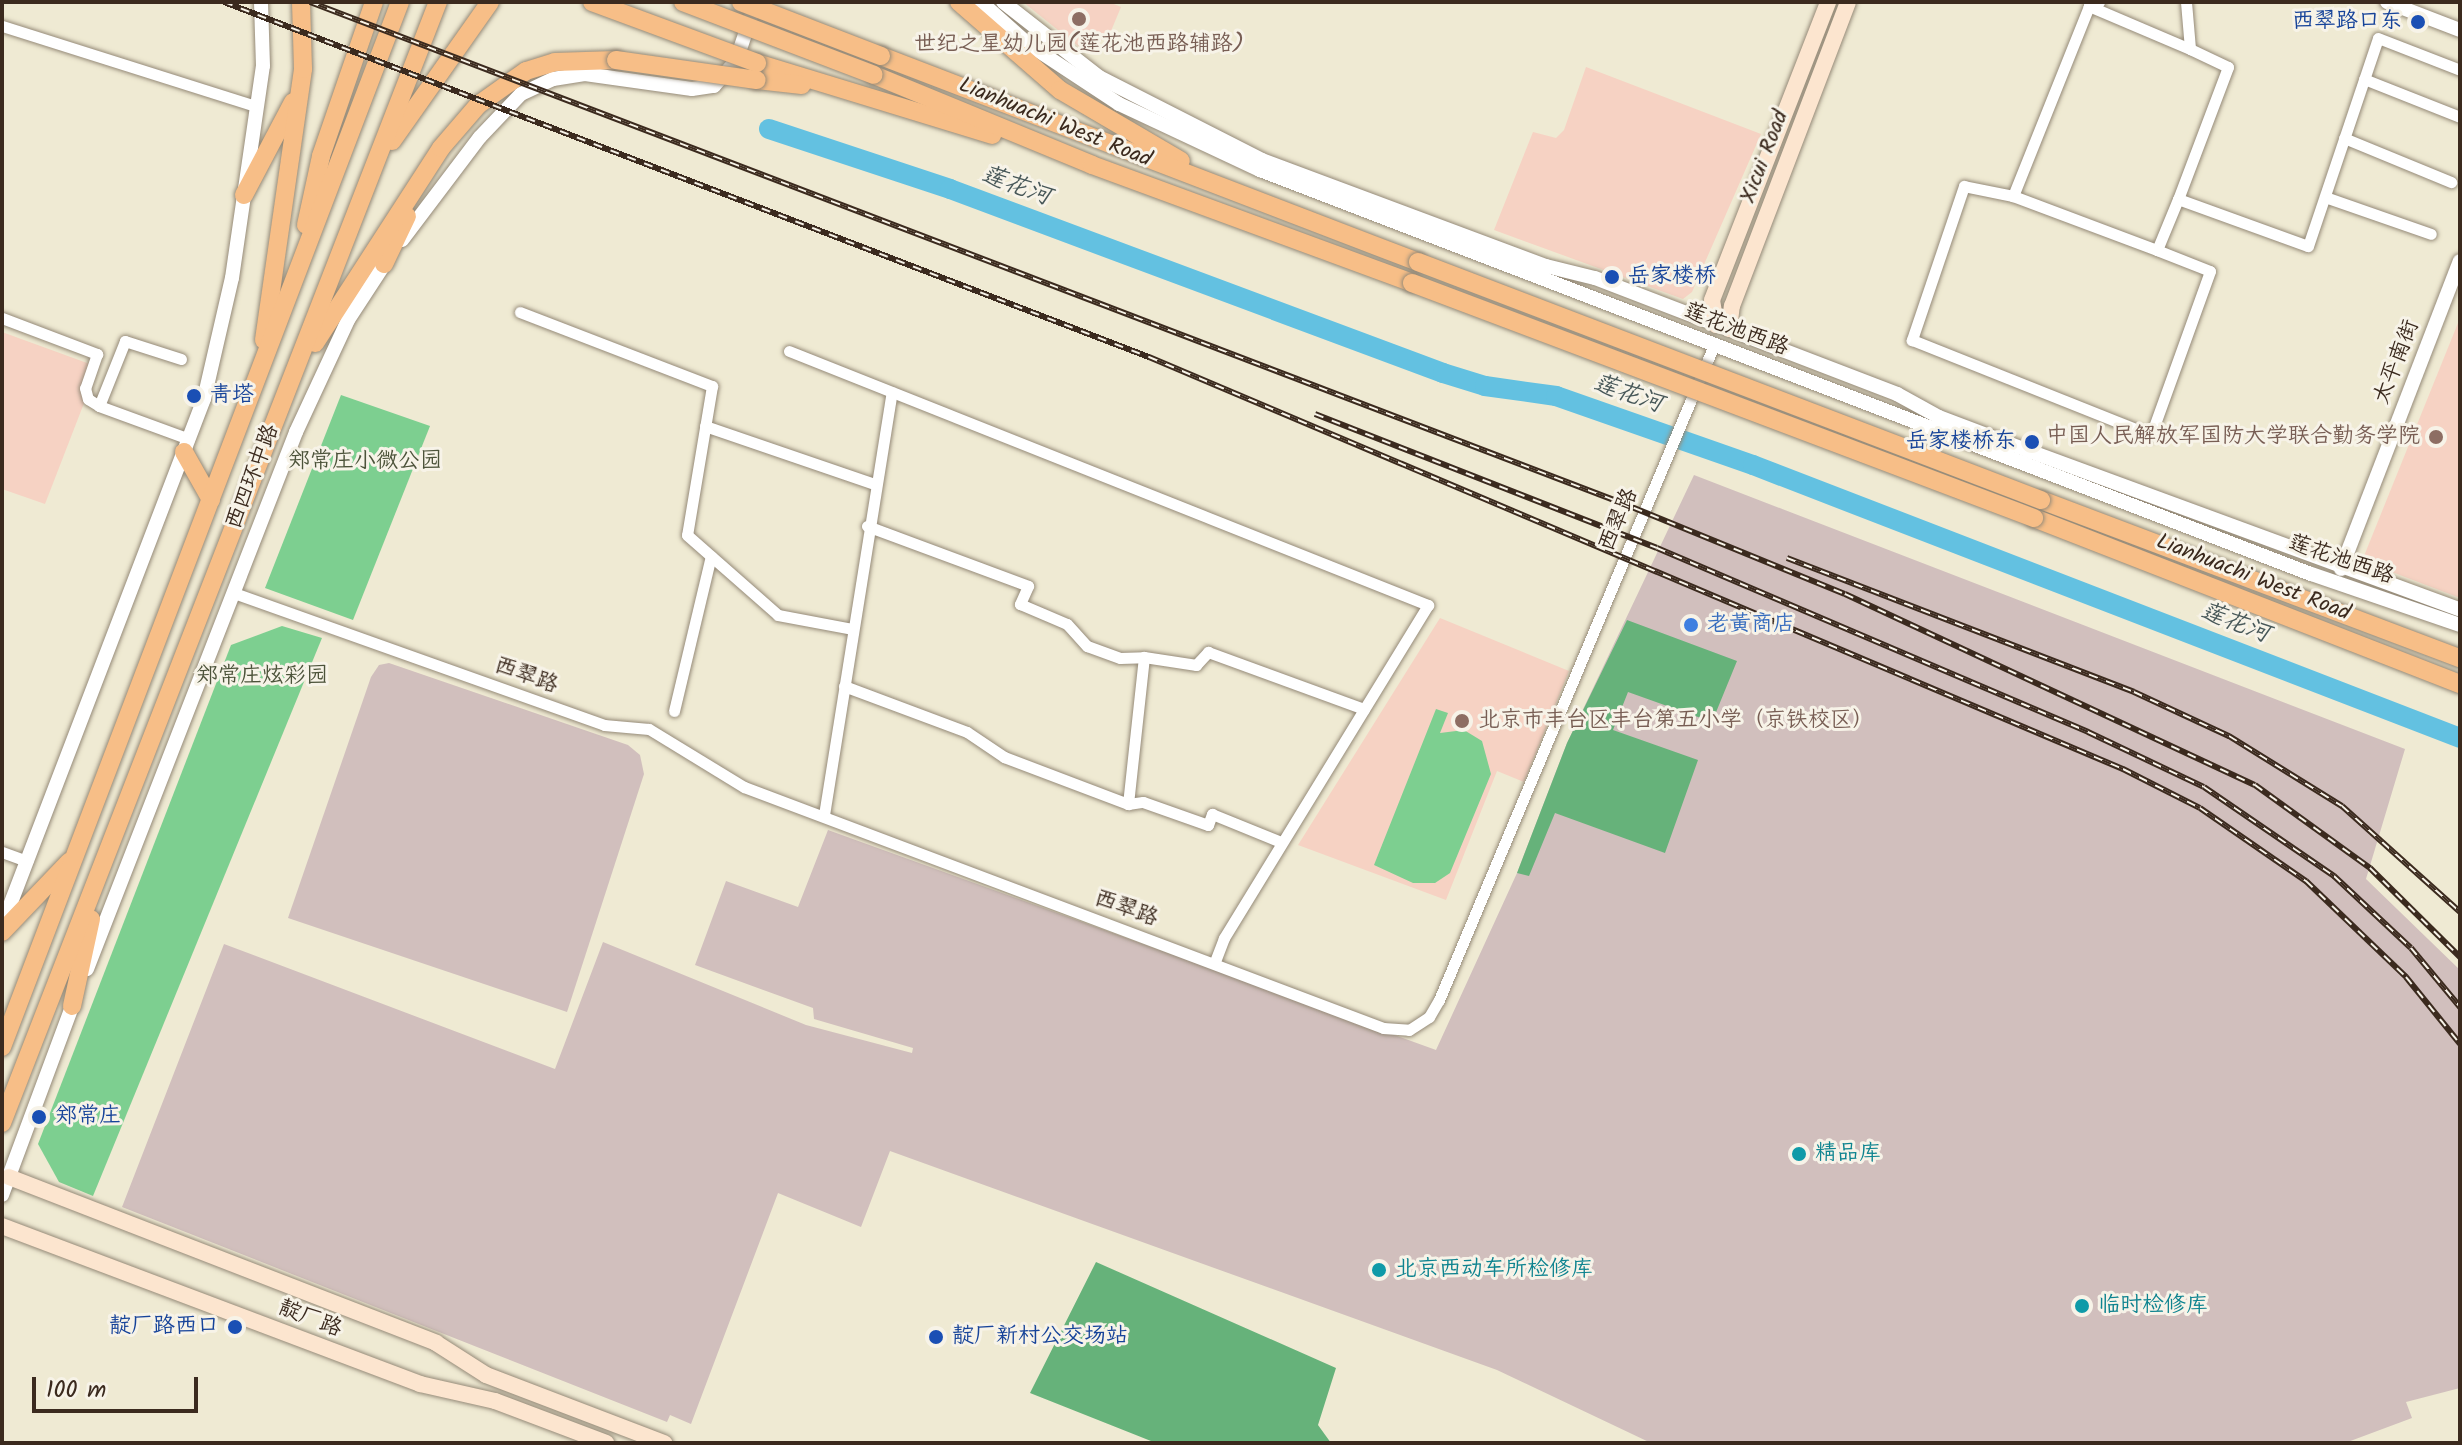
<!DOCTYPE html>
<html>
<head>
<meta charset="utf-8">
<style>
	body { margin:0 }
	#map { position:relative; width:2462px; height:1445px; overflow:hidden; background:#efead3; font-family:Kalam,"LXGW WenKai TC",sans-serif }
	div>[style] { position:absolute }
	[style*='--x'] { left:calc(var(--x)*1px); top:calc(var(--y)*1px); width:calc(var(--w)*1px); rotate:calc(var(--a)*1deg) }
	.built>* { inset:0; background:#f6d2c3 }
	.industrial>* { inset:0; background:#d1bfbd }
	.green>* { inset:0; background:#7dcf90 }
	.forest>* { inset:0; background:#66b27a }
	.river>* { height:20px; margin:-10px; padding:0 10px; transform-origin:10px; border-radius:10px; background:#63c1e1 }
	.roads { filter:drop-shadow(0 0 2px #958a78) drop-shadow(0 0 2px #958a78) }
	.minor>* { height:11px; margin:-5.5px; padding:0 5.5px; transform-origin:5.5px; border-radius:5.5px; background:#fff }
	.tertiary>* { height:14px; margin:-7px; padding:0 7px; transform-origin:7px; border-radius:7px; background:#fff }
	.secondary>* { height:16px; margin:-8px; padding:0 8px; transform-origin:8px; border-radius:8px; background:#fce5cf }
	.trunk>* { height:18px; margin:-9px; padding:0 9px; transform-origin:9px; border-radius:9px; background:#f7be87 }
	.rail>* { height:6px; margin-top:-3px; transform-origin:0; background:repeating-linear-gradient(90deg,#f7f3e8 0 9px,#3b2a1e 0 18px); box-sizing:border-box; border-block:2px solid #3b2a1e }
	.bridges { filter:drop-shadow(0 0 2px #958a78) drop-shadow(0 0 2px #958a78) }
	.trunk-bridge>* { height:18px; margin:-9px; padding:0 9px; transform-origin:9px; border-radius:9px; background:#f7be87 }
	.dots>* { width:22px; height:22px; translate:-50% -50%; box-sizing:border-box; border:4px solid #f7f3e8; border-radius:50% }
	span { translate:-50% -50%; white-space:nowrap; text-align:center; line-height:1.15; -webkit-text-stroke:6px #f7f3e8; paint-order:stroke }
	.transit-label { font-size:22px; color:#164399 }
	.right { translate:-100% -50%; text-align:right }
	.left { translate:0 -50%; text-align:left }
	.education-label { font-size:22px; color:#785e54 }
	.street-label { font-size:22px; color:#3b2a1e }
	.park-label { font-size:22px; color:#4c533a }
	.shop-label { font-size:22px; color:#366cbe }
	.culture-label { font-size:22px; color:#0d838f }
	.water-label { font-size:24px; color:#475758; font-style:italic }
	.frame { position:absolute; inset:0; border:4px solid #3b2a1e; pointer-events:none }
	.scale { position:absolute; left:32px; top:1377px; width:166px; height:36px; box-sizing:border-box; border:4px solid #3b2a1e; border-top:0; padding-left:10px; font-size:24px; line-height:28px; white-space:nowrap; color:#3b2a1e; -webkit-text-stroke:6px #f7f3e8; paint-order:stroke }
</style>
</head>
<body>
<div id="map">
	<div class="built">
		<div style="clip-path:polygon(1023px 2px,1109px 2px,1121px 7px,1111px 31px,1088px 54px)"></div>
		<div style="clip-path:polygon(1586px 67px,1761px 134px,1692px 292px,1683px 299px,1494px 230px,1533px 132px,1556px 138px,1564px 130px)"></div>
		<div style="clip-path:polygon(2460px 318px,2460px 598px,2371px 564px,2364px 556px)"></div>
		<div style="clip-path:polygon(2px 332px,98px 367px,45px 504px,2px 489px)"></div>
		<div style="clip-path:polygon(1440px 618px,1569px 671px,1524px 782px,1497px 771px,1446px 900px,1298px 845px)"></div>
	</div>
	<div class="industrial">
		<div style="clip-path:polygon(1694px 475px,2405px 749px,2366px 879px,2460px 970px,2460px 1388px,2406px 1402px,2412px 1418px,2345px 1443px,1651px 1443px,1497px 1370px,890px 1151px,861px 1227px,778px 1193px,691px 1424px,670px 1415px,667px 1422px,122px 1207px,224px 944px,555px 1069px,603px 942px,806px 1025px,912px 1053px,913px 1048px,814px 1019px,813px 1008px,695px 965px,726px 881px,798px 907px,828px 830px,1436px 1050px,1517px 873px,1567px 743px)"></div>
		<div style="clip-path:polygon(389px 663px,628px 745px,640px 755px,644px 774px,567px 1012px,288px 918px,371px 677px,379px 665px)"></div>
	</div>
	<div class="green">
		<div style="clip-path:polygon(341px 395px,430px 426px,353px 620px,265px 588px)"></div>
		<div style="clip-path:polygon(282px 626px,322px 638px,93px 1196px,59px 1182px,38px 1144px,231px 645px)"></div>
		<div style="clip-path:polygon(1436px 709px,1448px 713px,1440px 733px,1464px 730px,1482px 741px,1491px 774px,1450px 873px,1435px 883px,1413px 883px,1374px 865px)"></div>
	</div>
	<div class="forest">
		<div style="clip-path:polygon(1627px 620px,1737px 661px,1712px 722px,1628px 692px,1613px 730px,1698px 760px,1665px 853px,1555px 813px,1529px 876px,1517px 873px,1567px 743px)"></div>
		<div style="clip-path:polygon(1096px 1262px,1336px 1368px,1318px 1425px,1331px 1443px,1156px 1443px,1030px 1393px)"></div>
	</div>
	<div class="river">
		<div style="--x:769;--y:129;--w:191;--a:18.3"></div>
		<div style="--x:950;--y:189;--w:526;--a:20.47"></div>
		<div style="--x:1443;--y:373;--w:44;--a:17.2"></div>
		<div style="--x:1485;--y:386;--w:72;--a:8"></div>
		<div style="--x:1556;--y:396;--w:209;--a:19.3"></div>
		<div style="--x:1753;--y:465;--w:758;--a:21.11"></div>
	</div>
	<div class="roads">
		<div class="minor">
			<div style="--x:2099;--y:2;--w:11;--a:158"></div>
			<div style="--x:2089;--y:6;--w:205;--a:111.8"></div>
			<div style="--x:2013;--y:196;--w:50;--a:-168.5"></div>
			<div style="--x:1964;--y:186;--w:163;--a:108.7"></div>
			<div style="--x:1912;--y:340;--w:257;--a:21.7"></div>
			<div style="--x:2151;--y:435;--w:174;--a:-70.2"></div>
			<div style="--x:2210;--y:271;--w:57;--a:-158.4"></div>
			<div style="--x:2157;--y:250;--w:55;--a:-67.6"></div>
			<div style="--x:2186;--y:2;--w:47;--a:85.1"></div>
			<div style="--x:2190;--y:49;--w:42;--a:25.3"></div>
			<div style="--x:2228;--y:67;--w:141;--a:110.7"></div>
			<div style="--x:2178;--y:199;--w:138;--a:19.9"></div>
			<div style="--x:2308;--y:246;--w:219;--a:-71.4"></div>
			<div style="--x:2378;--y:38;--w:88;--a:21.3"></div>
			<div style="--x:2089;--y:6;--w:110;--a:23.1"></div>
			<div style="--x:2;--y:26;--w:266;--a:17.5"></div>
			<div style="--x:2364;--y:79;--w:103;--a:21.6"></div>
			<div style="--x:2344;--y:138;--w:116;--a:22.4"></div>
			<div style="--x:2013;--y:196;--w:154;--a:20.6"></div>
			<div style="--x:2325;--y:197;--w:112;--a:19.2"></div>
			<div style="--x:520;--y:312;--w:206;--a:21.1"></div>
			<div style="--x:712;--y:386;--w:151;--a:99.5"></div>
			<div style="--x:687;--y:535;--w:121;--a:41.3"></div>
			<div style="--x:778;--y:615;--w:75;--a:10.7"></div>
			<div style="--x:2;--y:318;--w:102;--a:20.8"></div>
			<div style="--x:97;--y:354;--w:36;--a:109"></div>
			<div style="--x:85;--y:388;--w:11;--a:75"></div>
			<div style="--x:88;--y:399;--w:13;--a:32"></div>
			<div style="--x:789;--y:351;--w:688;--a:21.68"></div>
			<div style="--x:1428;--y:605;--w:391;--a:121.5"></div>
			<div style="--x:1224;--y:938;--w:26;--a:111"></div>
			<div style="--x:181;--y:359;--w:59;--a:-162.2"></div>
			<div style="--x:125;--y:341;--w:70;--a:111.8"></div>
			<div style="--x:99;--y:406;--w:96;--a:20.1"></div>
			<div style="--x:705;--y:426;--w:179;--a:18.9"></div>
			<div style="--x:867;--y:526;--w:172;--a:20.4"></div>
			<div style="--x:1028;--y:586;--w:20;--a:114"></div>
			<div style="--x:1020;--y:604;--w:51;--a:23.1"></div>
			<div style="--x:1067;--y:624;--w:30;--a:48"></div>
			<div style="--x:1087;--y:646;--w:35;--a:20"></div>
			<div style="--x:1120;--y:658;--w:24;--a:-2"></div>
			<div style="--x:234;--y:593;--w:393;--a:19.6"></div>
			<div style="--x:604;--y:725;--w:45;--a:5.1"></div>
			<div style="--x:649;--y:729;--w:111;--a:31.4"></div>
			<div style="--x:744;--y:787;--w:683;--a:20.66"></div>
			<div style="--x:1383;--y:1028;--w:26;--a:4"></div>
			<div style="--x:1409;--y:1030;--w:24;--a:-33"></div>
			<div style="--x:1429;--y:1017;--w:20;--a:-60"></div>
			<div style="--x:1439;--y:1000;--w:710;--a:-67.23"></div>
			<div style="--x:844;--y:686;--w:131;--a:20.5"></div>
			<div style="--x:967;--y:732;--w:45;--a:34"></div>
			<div style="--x:1004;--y:757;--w:133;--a:20.8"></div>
			<div style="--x:1128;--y:804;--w:15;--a:-8"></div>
			<div style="--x:1143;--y:802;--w:69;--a:19.5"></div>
			<div style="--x:1208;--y:825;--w:12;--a:-70"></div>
			<div style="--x:1212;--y:814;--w:74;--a:22.1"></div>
			<div style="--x:674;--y:711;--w:159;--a:-76.6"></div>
			<div style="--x:1128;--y:804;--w:148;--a:-83.8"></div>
			<div style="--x:1144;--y:657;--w:53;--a:8.7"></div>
			<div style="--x:1196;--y:665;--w:18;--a:-47"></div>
			<div style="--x:1208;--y:652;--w:166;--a:20.1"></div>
			<div style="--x:824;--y:815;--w:428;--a:-80.9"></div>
			<div style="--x:2;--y:852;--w:27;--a:20"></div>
		</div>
		<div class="tertiary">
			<div style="--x:981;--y:2;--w:63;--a:41.8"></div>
			<div style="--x:1028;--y:44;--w:109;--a:33.4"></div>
			<div style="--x:1119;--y:104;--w:156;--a:25.1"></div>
			<div style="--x:1260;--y:170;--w:1126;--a:21.03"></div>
			<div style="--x:2311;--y:574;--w:157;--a:18.9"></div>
			<div style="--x:1003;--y:2;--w:122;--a:38"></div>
			<div style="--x:1099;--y:77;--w:183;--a:27"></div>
			<div style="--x:1262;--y:160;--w:303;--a:20.5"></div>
			<div style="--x:1546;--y:266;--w:50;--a:13.8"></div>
			<div style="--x:1595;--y:278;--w:324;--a:21"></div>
			<div style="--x:1897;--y:394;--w:48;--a:28.7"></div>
			<div style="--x:1939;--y:417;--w:96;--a:20.7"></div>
			<div style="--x:2029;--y:451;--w:459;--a:20.2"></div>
			<div style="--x:2387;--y:2;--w:78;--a:21"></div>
			<div style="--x:402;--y:240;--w:129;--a:-52.9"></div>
			<div style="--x:480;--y:137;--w:59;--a:-46.4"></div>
			<div style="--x:521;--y:94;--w:35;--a:-25"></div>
			<div style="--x:553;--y:79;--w:32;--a:-9"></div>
			<div style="--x:585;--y:74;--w:108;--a:8"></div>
			<div style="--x:692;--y:89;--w:22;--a:-8"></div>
			<div style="--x:714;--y:86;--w:33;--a:-49"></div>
			<div style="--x:736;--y:61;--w:62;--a:-71.3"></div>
			<div style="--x:2341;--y:569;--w:330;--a:-68.9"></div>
			<div style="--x:2;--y:926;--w:564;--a:-69.03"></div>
			<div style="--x:204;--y:399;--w:124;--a:-77"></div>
			<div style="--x:232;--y:278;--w:214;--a:-81.7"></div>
			<div style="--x:263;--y:66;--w:64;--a:-91.8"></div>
			<div style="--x:87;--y:969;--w:576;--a:-68.73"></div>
			<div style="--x:296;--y:432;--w:123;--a:-65.1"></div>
			<div style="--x:348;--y:320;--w:75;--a:-56.9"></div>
			<div style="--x:2;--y:1195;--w:209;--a:-69.6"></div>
		</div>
		<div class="secondary">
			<div style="--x:1716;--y:325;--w:25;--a:-99"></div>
			<div style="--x:1712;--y:300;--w:320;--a:-68.7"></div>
			<div style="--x:1729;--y:329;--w:23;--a:-83"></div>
			<div style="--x:1732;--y:306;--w:325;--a:-69.1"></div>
			<div style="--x:9;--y:1177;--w:458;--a:21.2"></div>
			<div style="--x:436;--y:1343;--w:59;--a:32.6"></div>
			<div style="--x:486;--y:1375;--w:191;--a:20.9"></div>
			<div style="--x:2;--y:1226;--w:447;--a:20.7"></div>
			<div style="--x:420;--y:1384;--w:77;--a:12.8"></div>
			<div style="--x:495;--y:1401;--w:119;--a:20.7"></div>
		</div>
		<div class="trunk">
			<div style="--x:959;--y:2;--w:134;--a:41.1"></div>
			<div style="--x:1060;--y:90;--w:140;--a:30.4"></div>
			<div style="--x:881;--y:56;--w:575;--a:20.99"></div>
			<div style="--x:757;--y:63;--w:246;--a:17"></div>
			<div style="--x:874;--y:75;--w:236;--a:22.4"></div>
			<div style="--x:1092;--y:165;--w:341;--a:20.2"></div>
			<div style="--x:757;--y:80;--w:45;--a:6.3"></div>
			<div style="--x:392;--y:141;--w:170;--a:-54.8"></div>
			<div style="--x:244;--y:195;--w:105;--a:-62.2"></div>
			<div style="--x:306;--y:225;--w:71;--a:-77.7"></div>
			<div style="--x:321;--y:156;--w:163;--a:-71"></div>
			<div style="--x:384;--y:264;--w:53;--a:-64.4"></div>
			<div style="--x:264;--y:340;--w:274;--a:-81.8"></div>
			<div style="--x:303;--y:69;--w:67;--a:-91.7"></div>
			<div style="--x:315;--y:343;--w:232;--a:-57.1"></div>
			<div style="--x:441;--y:148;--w:57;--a:-49.3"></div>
			<div style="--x:478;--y:105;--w:59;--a:-35.3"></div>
			<div style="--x:526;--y:71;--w:30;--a:-17"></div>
			<div style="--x:555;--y:62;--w:61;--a:-1.9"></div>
			<div style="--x:184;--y:452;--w:55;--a:60.6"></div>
			<div style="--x:2041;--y:500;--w:448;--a:20.7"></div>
			<div style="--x:2034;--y:518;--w:457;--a:21.3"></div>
			<div style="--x:2;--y:932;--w:97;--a:-46.3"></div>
			<div style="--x:72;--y:1006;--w:89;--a:-77.7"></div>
			<div style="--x:2;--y:1047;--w:1118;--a:-69.15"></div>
			<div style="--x:2;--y:1123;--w:1203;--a:-68.75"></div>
		</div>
	</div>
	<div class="rail">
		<div style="--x:224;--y:2;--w:991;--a:21"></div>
		<div style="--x:1149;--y:357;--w:1058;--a:22.93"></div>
		<div style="--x:2123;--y:769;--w:86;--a:26.9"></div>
		<div style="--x:2200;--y:808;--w:129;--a:34.6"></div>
		<div style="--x:2306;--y:881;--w:139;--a:43.8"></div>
		<div style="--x:2406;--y:977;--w:86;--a:51.1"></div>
		<div style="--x:310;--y:2;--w:1399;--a:20.9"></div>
		<div style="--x:1617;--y:501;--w:246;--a:22.2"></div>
		<div style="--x:1845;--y:594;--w:452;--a:25"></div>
		<div style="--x:2255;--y:785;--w:142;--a:35.8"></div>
		<div style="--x:2370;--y:868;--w:127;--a:44.7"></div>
		<div style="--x:1315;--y:414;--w:367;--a:21.4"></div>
		<div style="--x:1657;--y:548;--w:469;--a:23.1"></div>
		<div style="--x:2088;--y:732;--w:128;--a:25.4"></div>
		<div style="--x:2204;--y:787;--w:158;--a:34.4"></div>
		<div style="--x:2334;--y:876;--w:105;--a:43.1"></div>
		<div style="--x:2411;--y:948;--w:77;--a:50.3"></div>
		<div style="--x:1787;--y:558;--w:372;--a:21.1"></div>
		<div style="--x:2134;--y:692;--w:105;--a:24.9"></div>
		<div style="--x:2229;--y:736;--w:133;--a:31.8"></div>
		<div style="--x:2342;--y:806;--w:159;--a:41.9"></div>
	</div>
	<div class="bridges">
		<div class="trunk-bridge">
			<div style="--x:592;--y:2;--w:176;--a:20.3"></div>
			<div style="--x:683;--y:2;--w:204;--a:20.9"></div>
			<div style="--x:741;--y:2;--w:150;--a:21.1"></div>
			<div style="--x:616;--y:60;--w:142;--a:8.1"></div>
			<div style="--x:1418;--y:262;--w:667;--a:20.91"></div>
			<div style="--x:1412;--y:283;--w:665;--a:20.7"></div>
		</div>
	</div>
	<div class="dots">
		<div style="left:1079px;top:19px;background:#8d6e63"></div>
		<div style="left:2418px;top:22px;background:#1a4fb4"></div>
		<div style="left:1612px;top:277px;background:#1a4fb4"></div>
		<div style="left:194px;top:396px;background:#1a4fb4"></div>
		<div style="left:2436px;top:437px;background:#8d6e63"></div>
		<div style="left:2032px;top:442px;background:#1a4fb4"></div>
		<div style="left:1691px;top:625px;background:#3f7fe0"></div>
		<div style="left:1462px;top:721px;background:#8d6e63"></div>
		<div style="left:39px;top:1117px;background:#1a4fb4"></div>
		<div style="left:1799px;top:1154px;background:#0f9aa8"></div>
		<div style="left:1379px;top:1270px;background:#0f9aa8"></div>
		<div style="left:2082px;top:1306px;background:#0f9aa8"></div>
		<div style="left:235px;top:1327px;background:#1a4fb4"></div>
		<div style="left:936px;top:1337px;background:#1a4fb4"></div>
	</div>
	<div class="transit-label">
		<span class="right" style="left:2402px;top:22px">西翠路口东</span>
		<span class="left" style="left:1628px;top:277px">岳家楼桥</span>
		<span class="left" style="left:210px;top:396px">青塔</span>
		<span class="right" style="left:2016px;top:442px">岳家楼桥东</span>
		<span class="left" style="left:55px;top:1117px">郑常庄</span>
		<span class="right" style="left:219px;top:1327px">靛厂路西口</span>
		<span class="left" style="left:952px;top:1337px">靛厂新村公交场站</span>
	</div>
	<div class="education-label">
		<span style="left:1079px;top:45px">世纪之星幼儿园(莲花池西路辅路)</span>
		<span class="right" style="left:2420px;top:437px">中国人民解放军国防大学联合勤务学院</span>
		<span class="left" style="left:1478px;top:721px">北京市丰台区丰台第五小学（京铁校区）</span>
	</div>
	<div class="street-label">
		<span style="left:1055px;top:123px;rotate:22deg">Lianhuachi West Road</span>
		<span style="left:1765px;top:157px;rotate:-69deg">Xicui Road</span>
		<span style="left:1736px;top:330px;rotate:21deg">莲花池西路</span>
		<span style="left:2397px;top:362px;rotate:-69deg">太平南街</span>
		<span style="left:253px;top:477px;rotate:-69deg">西四环中路</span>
		<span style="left:1619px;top:520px;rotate:-67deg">西翠路</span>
		<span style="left:2341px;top:560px;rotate:19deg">莲花池西路</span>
		<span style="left:2253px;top:578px;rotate:21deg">Lianhuachi West Road</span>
		<span style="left:526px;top:676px;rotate:20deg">西翠路</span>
		<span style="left:1126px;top:909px;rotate:20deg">西翠路</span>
		<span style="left:310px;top:1319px;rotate:21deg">靛厂路</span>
	</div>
	<div class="park-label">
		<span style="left:365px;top:462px">郑常庄小微公园</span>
		<span style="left:262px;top:677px">郑常庄炫彩园</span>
	</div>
	<div class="shop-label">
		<span class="left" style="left:1707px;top:625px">老黄商店</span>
	</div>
	<div class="culture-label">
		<span class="left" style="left:1815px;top:1154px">精品库</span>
		<span class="left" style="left:1395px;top:1270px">北京西动车所检修库</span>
		<span class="left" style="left:2098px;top:1306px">临时检修库</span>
	</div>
	<div class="water-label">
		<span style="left:1016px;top:186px;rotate:20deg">莲花河</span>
		<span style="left:1628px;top:394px;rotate:19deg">莲花河</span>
		<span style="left:2235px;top:623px;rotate:21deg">莲花河</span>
	</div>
	<div class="frame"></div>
	<div class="scale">100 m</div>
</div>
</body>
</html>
